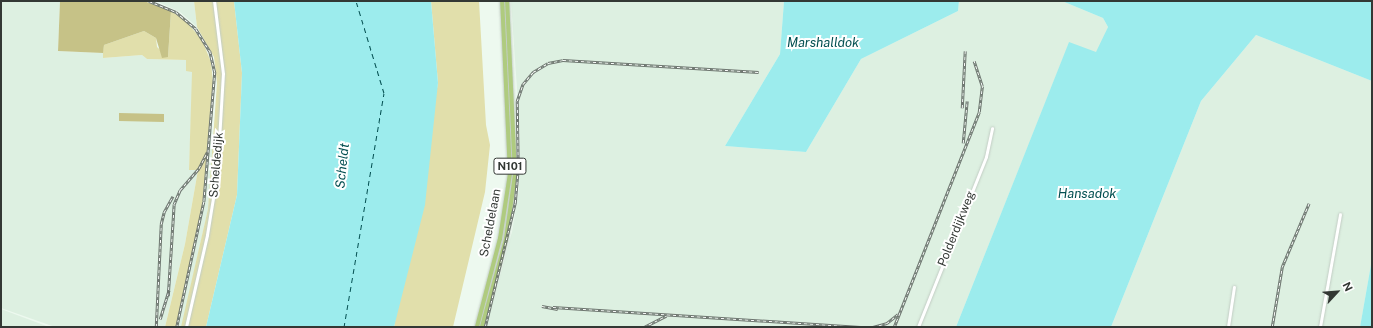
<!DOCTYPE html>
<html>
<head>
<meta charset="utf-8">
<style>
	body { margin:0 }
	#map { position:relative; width:1373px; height:328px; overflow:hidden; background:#edf9ef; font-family:"Public Sans",sans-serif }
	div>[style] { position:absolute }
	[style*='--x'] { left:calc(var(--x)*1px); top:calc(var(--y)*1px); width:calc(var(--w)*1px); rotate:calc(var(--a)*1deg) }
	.built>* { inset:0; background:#ddf0e1 }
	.green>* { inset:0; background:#e1dfab }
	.forest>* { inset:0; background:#c6c287 }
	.water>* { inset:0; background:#9ceced }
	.ferry>* { height:1px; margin-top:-0.5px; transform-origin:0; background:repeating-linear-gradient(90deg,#034f51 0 5px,transparent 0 9px) }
	.roads { filter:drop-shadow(0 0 1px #c2cdc4) drop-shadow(0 0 1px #c2cdc4) }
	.minor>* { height:2.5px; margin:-1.25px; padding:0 1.25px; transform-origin:1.25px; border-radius:1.25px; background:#fff }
	.major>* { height:3.5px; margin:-1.75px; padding:0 1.75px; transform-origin:1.75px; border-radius:1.75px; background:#afcb7f }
	.rail>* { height:2.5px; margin-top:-1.25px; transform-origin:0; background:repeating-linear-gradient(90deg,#fff 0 3px,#6d756f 0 6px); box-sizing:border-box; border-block:1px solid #6d756f }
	span { translate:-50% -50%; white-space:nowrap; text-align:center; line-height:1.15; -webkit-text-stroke:4px #fff; paint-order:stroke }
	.shield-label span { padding:1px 3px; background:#fff; border:1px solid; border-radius:3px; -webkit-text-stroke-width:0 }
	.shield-label { font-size:11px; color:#333834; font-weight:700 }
	.street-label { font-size:12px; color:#333834 }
	.water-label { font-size:13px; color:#034f51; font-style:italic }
	.frame { position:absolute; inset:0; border:2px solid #333834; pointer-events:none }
	.north { position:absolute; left:1317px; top:272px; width:40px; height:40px; -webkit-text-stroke:3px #fff; paint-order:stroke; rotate:64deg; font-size:11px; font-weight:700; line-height:16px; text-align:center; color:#333834 }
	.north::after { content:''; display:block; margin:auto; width:14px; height:18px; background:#333834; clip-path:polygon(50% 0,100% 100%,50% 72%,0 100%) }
</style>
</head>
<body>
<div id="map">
	<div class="built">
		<div style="clip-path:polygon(1px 1px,60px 1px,58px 51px,103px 53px,103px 58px,142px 55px,147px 59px,186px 60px,193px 71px,189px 169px,198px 170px,185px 244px,165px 327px,55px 327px,1px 308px)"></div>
		<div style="clip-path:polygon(156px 1px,194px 1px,197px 27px,180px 12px)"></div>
		<div style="clip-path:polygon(511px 1px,784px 1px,780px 54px,725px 146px,806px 152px,861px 59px,958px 11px,959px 1px,1062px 1px,1103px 18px,1108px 27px,1099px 50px,1096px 53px,1069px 43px,956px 327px,486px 327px,512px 232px,519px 188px,520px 133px)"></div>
		<div style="clip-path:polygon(1256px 35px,1372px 81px,1372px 259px,1360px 327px,1111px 327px,1201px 101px)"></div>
		<div style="clip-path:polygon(210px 129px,212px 129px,213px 153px,208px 209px,182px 326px,176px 327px,202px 209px)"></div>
		<div style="clip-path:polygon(1px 309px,49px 327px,1px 327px)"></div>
	</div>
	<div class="green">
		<div style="clip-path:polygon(194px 1px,234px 1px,242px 73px,237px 195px,206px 327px,181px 327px,208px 209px,217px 83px,214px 57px,197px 27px)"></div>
		<div style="clip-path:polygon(431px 1px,479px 1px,486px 125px,490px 145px,485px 192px,453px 327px,394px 327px,438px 83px)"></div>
		<div style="clip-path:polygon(171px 11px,185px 20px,202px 40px,211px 62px,213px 83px,202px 209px,176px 327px,165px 327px,185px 244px,198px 170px,189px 170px,192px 72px,186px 71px,186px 60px,147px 59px,142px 55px,103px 58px,103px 51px,104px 45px,144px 31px,156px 38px,157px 47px,168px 57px)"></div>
	</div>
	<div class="forest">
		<div style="clip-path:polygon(60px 1px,144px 1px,171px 11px,168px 57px,162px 58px,156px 38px,144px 31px,104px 45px,103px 53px,58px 51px)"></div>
		<div style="clip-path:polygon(119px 113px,164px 114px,164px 122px,119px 121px)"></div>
	</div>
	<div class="water">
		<div style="clip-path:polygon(234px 1px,431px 1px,438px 83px,425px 205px,394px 327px,206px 327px,237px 195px,242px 73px)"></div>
		<div style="clip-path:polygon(784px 1px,959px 1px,958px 11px,861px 59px,806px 152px,725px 146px,780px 54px)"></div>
		<div style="clip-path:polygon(1062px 1px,1372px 1px,1372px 81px,1256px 35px,1201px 101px,1111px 327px,956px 327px,1069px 42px,1096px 52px,1108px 27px,1103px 18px)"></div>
		<div style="clip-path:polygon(1372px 259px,1372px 327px,1360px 327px)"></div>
	</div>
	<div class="ferry">
		<div style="--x:344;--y:327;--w:237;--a:-80.3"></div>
		<div style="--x:384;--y:93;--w:96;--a:-106.9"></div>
	</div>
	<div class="roads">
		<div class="minor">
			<div style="--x:186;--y:327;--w:94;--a:-77.1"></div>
			<div style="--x:207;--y:235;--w:62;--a:-80.7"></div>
			<div style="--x:217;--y:174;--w:100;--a:-86.6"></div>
			<div style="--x:223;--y:74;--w:74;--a:-97"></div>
			<div style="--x:918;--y:327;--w:183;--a:-68.2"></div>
			<div style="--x:986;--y:157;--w:29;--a:-78"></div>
			<div style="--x:1228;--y:327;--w:40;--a:-81.5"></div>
			<div style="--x:1320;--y:327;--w:114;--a:-79.9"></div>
		</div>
		<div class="major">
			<div style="--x:477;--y:327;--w:91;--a:-75.4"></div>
			<div style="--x:500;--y:239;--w:66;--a:-81.3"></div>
			<div style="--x:510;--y:174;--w:173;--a:-92.6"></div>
			<div style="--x:482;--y:327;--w:91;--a:-74.7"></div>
			<div style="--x:506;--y:239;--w:65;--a:-82"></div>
			<div style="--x:515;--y:175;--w:174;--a:-92.6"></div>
		</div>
	</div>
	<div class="rail">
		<div style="--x:149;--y:1;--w:29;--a:22"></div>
		<div style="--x:176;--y:12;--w:26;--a:40"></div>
		<div style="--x:196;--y:29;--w:26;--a:58"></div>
		<div style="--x:210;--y:51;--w:22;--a:77"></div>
		<div style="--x:215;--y:72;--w:130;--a:94.8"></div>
		<div style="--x:204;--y:202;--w:128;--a:102.2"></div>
		<div style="--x:962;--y:108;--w:57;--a:-87"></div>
		<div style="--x:963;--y:143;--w:42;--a:-84.6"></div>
		<div style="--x:168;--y:296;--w:92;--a:-86.3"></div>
		<div style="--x:174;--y:204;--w:15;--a:-67"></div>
		<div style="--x:180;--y:190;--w:29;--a:-49"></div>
		<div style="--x:199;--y:168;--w:18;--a:-63"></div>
		<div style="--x:542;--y:306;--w:16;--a:11"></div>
		<div style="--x:553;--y:307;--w:312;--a:3.7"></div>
		<div style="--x:160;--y:319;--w:30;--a:-73"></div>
		<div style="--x:156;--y:327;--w:103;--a:-87.2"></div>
		<div style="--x:161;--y:224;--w:12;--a:-76"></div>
		<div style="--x:164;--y:212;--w:18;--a:-61"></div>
		<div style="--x:485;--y:327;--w:128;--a:-76.4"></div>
		<div style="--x:515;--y:203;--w:36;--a:-85"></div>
		<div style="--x:518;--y:167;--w:66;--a:-90.9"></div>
		<div style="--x:517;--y:101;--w:18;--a:-71"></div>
		<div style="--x:523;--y:84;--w:16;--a:-50"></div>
		<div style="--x:533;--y:72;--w:17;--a:-31"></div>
		<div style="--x:548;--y:63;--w:15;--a:-11"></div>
		<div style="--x:563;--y:60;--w:196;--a:3.5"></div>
		<div style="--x:644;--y:327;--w:25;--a:-27"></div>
		<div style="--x:873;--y:327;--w:15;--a:-16"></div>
		<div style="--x:887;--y:323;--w:14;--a:-39"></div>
		<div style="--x:894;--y:327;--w:231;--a:-68.4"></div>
		<div style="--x:979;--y:112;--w:26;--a:-83"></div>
		<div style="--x:982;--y:86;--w:26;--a:-108"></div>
		<div style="--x:1272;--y:327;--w:61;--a:-80.5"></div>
		<div style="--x:1282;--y:267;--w:69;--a:-67.1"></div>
	</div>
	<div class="shield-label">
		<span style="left:510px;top:166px">N101</span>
	</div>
	<div class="street-label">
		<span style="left:217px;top:165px;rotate:-85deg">Scheldedijk</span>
		<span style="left:491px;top:223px;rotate:-79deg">Scheldelaan</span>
		<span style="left:957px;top:229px;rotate:-68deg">Polderdijkweg</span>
	</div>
	<div class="water-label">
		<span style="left:823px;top:43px">Marshalldok</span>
		<span style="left:343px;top:166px;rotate:-84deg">Scheldt</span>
		<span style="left:1087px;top:194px">Hansadok</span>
	</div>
	<div class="frame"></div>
	<div class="north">N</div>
</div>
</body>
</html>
